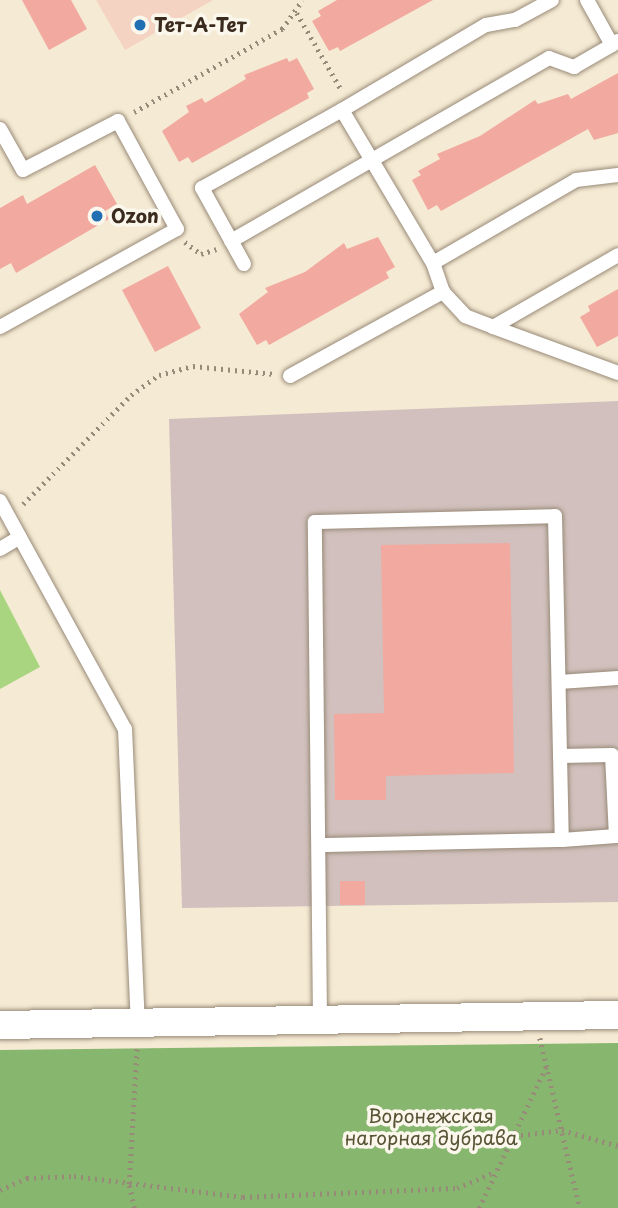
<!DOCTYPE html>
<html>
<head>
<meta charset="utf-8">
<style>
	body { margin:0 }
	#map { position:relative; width:618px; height:1208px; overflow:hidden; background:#f5ead3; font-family:"Playpen Sans",sans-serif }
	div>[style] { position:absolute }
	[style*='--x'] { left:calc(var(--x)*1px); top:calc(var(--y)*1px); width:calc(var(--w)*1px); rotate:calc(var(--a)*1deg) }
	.built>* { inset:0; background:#f5d3c2 }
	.industrial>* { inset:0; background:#d1c0bd }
	.green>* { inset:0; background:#aad580 }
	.forest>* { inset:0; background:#87b66e }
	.building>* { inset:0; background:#f1a9a0 }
	.path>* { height:4.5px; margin-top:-2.25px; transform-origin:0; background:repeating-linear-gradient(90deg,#988a78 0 2px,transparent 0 7px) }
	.roads { filter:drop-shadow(0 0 2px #988a78) drop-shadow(0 0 2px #988a78) }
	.service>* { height:14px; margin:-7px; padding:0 7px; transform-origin:7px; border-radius:7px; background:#fff }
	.minor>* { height:28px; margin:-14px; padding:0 14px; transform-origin:14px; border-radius:14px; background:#fff }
	.dots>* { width:19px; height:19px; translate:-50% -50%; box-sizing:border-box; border:4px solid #fbf7ec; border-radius:50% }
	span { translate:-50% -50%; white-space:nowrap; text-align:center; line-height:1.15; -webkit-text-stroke:7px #fbf7ec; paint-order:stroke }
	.poi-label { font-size:19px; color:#3b2a1e; font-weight:700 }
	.left { translate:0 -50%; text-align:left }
	.park-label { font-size:19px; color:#575536 }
</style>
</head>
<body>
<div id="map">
	<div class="built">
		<div style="clip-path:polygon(96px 0,213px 0,125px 50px)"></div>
	</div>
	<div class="industrial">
		<div style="clip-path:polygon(618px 401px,618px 902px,182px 908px,169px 419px)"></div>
	</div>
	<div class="green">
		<div style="clip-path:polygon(0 590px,40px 667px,0 689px)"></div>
	</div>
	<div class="forest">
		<div style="clip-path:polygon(618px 1043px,618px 1208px,0 1208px,0 1050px)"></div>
	</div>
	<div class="building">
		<div style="clip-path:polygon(22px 0,71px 0,87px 29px,49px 50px)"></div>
		<div style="clip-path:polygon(337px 0,433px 0,340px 51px,338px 47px,329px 51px,312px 21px,321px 16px,318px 11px)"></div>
		<div style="clip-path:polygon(287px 58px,289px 62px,297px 58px,314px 89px,307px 93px,309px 98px,192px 163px,188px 157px,179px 162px,162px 131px,189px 112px,186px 106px,202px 98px,205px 103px,246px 79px,244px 75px)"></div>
		<div style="clip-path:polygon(618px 73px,618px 133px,594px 140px,588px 129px,441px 211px,437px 205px,428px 210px,412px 180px,421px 175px,418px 171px,440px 159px,437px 154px,480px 136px,535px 100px,538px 104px,568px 94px,571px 99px)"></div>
		<div style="clip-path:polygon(95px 165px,117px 204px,105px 211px,109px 219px,16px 273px,11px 263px,0 269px,0 208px,23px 195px,27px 204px)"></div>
		<div style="clip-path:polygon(378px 237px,395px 267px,386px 272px,389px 278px,269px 345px,266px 340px,257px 345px,239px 314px,268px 292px,265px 288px,305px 272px,344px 243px,347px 249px)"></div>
		<div style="clip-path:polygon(168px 266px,201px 328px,155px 352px,122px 290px)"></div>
		<div style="clip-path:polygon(618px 289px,618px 336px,597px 347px,580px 317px,590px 311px,588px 306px)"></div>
		<div style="clip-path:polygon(510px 543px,514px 773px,386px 776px,386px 800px,335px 800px,334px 714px,384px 713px,381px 545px)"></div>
		<div style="clip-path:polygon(340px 881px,365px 881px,365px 905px,340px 905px)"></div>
	</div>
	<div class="path">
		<div style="--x:297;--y:13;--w:90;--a:60"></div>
		<div style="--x:134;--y:112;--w:170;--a:-29.3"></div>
		<div style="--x:282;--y:29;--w:35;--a:-55"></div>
		<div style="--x:185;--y:242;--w:20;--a:37"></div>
		<div style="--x:201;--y:254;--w:16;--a:-18"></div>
		<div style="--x:23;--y:504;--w:153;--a:-45.3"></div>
		<div style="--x:131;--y:395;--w:34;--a:-36"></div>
		<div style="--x:159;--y:375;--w:35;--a:-15"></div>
		<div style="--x:193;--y:366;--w:82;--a:5.6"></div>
		<div style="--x:540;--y:1038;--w:175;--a:76.8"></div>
		<div style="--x:514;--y:1136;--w:48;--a:-7.1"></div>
		<div style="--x:562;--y:1130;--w:58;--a:15.9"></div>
		<div style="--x:0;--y:1190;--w:30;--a:-24"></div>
		<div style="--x:27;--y:1178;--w:47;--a:-2.4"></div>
		<div style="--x:74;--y:1176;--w:170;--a:7.1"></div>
		<div style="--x:243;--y:1197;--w:214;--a:-2.4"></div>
		<div style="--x:457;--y:1188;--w:39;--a:-23"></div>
		<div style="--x:134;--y:1208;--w:25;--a:-102"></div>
		<div style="--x:129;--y:1184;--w:138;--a:-86.7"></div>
		<div style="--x:479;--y:1208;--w:156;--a:-64.6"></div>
	</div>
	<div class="roads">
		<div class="service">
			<div style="--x:587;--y:0;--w:51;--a:60.9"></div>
			<div style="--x:612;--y:45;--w:7;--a:-34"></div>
			<div style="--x:342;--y:110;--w:167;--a:-30.6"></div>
			<div style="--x:486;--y:25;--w:29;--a:-10"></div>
			<div style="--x:515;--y:20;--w:42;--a:-28.4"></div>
			<div style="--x:0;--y:129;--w:47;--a:60.7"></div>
			<div style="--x:23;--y:170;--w:107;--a:-27.3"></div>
			<div style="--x:118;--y:121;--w:123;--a:61.4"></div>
			<div style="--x:177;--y:229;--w:202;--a:151"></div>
			<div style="--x:231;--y:241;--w:367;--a:-29.9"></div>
			<div style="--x:549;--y:58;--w:27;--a:20"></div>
			<div style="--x:574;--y:67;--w:44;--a:-30.1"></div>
			<div style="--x:433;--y:263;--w:165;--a:-30.1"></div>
			<div style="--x:576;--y:180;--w:42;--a:-6.8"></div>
			<div style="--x:244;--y:264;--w:87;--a:-118.9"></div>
			<div style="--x:202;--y:188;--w:160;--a:-29.1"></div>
			<div style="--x:342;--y:110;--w:178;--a:59.3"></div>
			<div style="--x:433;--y:263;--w:31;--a:71"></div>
			<div style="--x:443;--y:292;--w:33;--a:47"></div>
			<div style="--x:465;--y:316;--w:30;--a:21"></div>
			<div style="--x:493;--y:327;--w:144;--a:-29.9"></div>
			<div style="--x:493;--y:327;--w:133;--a:20.2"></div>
			<div style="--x:290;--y:376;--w:175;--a:-28.8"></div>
			<div style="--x:0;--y:501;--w:260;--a:61.3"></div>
			<div style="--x:125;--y:729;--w:292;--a:87.5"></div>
			<div style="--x:0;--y:549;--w:23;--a:-31"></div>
			<div style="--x:559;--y:682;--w:59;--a:-3.9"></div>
			<div style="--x:560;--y:756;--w:52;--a:-1.1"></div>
			<div style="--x:612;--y:755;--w:81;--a:87.2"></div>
			<div style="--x:616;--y:836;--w:54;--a:175.8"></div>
			<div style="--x:320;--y:1020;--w:498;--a:-90.6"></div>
			<div style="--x:315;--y:522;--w:240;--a:-1.4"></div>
			<div style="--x:555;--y:516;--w:324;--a:88.8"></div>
			<div style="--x:562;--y:840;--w:240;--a:178.8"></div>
		</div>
		<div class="minor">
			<div style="--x:0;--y:1025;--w:618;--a:-0.93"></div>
		</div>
	</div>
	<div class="dots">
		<div style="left:140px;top:25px;background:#1f6fb2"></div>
		<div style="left:97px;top:216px;background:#1f6fb2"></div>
	</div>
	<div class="poi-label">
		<span class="left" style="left:154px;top:25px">Тет-А-Тет</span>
		<span class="left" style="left:111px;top:216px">Ozon</span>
	</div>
	<div class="park-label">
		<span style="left:431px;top:1127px">Воронежская<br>нагорная дубрава</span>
	</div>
</div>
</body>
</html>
